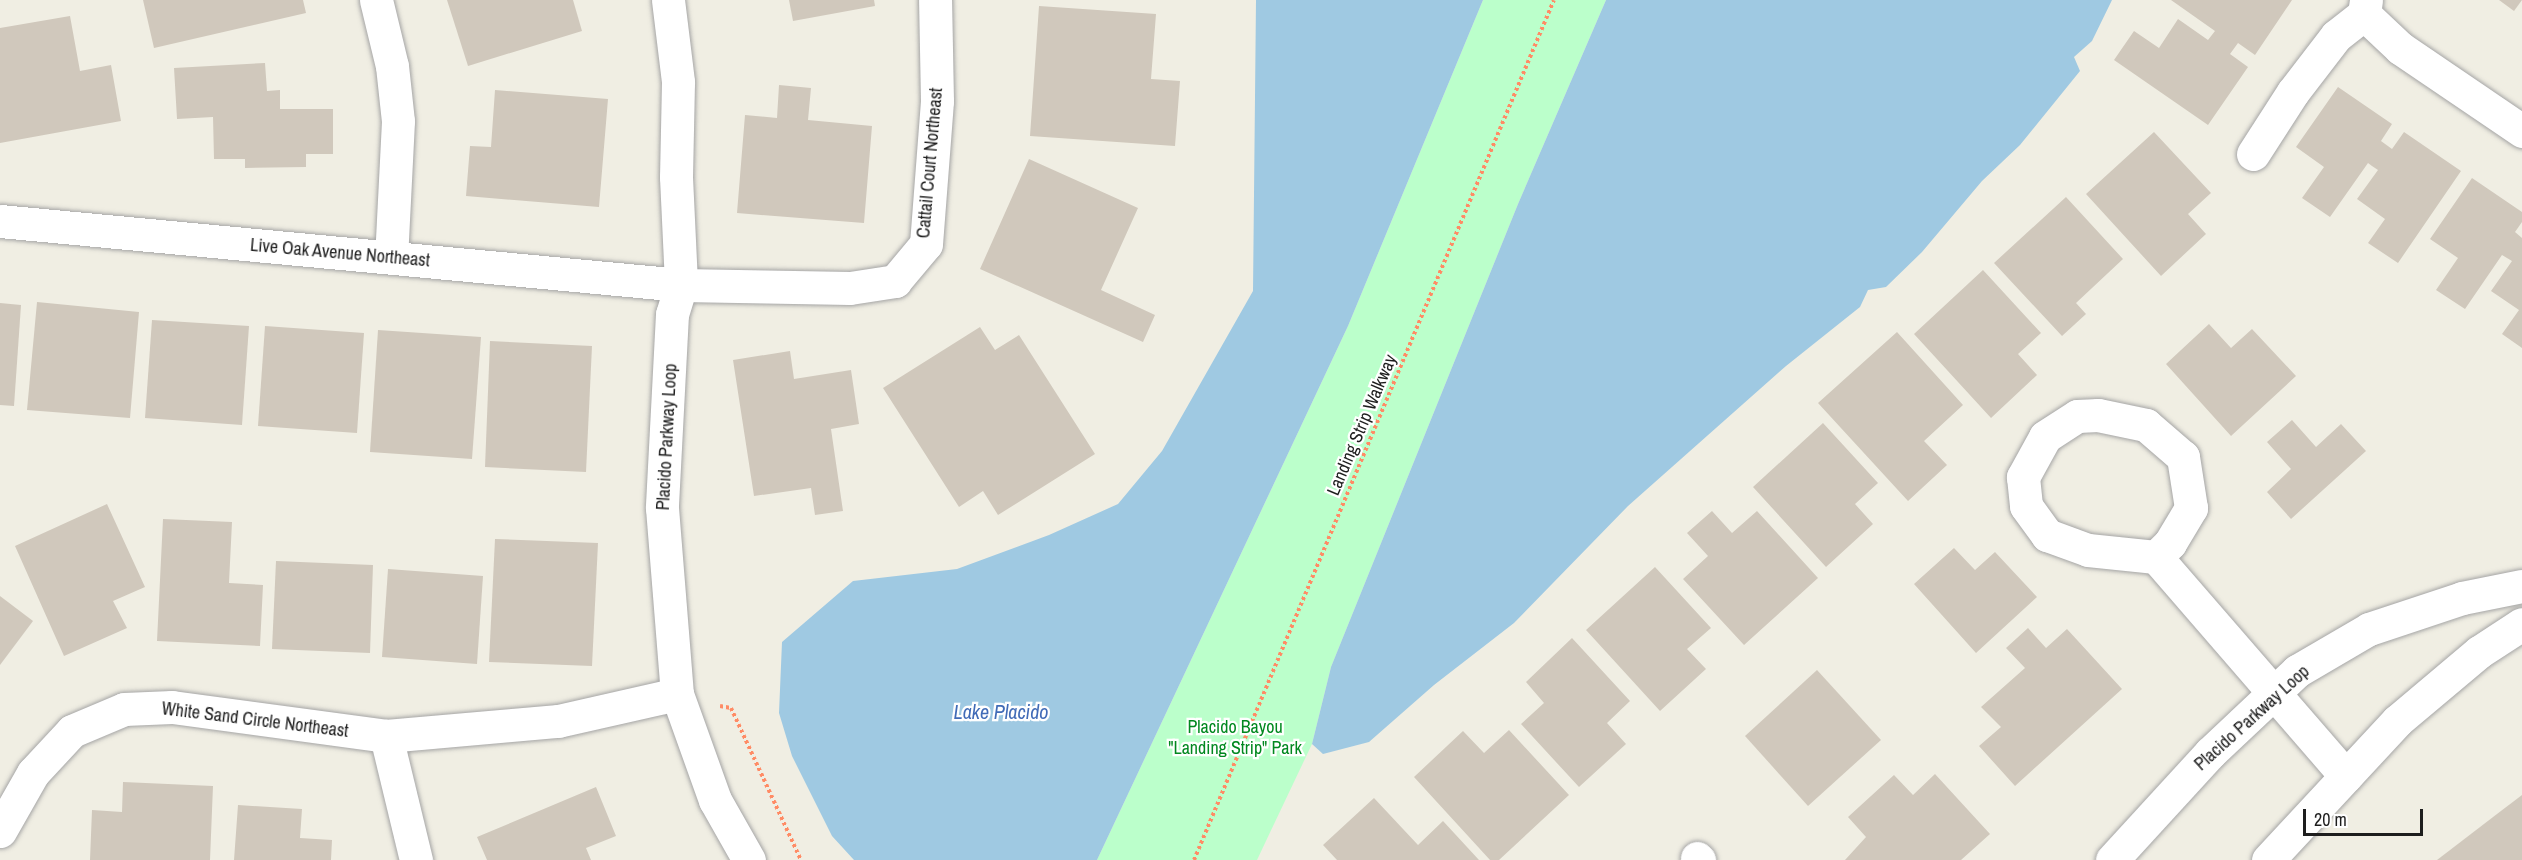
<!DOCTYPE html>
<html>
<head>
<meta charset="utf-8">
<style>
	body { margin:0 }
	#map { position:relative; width:2522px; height:860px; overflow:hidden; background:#f0eee3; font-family:"Archivo Narrow",sans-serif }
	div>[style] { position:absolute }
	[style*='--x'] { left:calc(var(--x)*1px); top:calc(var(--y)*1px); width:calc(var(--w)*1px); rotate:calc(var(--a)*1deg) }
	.park>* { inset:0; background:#bbffcb }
	.water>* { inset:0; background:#9fc9e2 }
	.building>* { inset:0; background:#d0c8bc }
	.path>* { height:4px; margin-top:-2px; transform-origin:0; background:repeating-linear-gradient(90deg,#ff8b65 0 3px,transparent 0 6px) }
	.roads { filter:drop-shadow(0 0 2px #a5a5a5) drop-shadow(0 0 2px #a5a5a5) }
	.minor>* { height:33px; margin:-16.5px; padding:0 16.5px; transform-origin:16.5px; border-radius:16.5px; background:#fff }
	span { translate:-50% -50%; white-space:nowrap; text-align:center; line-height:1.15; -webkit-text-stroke:4.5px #fff; paint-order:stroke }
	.street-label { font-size:18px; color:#1e1e1e }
	.park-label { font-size:18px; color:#01881f }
	.water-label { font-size:20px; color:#416bb7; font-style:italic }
	.scale { position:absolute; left:2303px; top:809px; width:120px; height:27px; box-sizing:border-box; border:3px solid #1e1e1e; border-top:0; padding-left:8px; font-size:18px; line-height:21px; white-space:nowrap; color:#1e1e1e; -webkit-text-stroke:4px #fff; paint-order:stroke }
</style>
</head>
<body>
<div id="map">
	<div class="park">
		<div style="clip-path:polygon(1483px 0,1606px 0,1518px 204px,1331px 667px,1312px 744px,1257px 860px,1097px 860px,1348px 326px)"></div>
	</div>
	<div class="water">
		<div style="clip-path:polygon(1256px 0,1483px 0,1348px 326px,1097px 860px,854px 860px,832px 836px,792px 756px,779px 713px,782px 642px,853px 581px,957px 569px,1049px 535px,1118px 504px,1162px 451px,1253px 291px)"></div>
		<div style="clip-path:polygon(1606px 0,2112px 0,2092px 41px,2074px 57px,2080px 71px,2020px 145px,1982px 181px,1922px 252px,1886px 287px,1868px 290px,1860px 307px,1786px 366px,1628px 506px,1514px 623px,1434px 685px,1369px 742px,1323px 754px,1312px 744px,1331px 667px,1518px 204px)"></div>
	</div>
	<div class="building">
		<div style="clip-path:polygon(143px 0,303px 0,306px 13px,154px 48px)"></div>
		<div style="clip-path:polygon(447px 0,573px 0,582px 31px,468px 66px)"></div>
		<div style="clip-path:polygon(789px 0,874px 0,875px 6px,793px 21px)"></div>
		<div style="clip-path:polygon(2171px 0,2292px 0,2255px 55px,2238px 43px,2230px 54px,2248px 67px,2208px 125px,2114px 60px,2134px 31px,2159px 48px,2178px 19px,2208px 40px,2215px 31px)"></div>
		<div style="clip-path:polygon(2499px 0,2522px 0,2514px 11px)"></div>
		<div style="clip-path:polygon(1039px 6px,1156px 14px,1151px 79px,1180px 81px,1175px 146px,1030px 136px)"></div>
		<div style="clip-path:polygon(70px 16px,80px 71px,111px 65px,121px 121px,0 143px,0 28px)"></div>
		<div style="clip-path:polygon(265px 63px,267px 91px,280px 90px,280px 109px,333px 109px,333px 154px,306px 154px,306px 167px,245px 168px,245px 159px,214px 159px,213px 117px,177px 119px,174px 68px)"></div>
		<div style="clip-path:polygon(779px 85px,811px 88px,808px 120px,872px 126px,864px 223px,737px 213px,745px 115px,777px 118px)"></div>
		<div style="clip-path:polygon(2338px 87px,2392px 124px,2381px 141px,2392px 149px,2404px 132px,2461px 171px,2398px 263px,2368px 243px,2385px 219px,2357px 199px,2378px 170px,2372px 166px,2368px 163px,2330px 217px,2302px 198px,2324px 167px,2296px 147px)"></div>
		<div style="clip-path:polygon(495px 90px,608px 99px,599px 207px,466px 196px,470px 146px,491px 147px)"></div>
		<div style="clip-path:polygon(2154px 132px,2211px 193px,2188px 214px,2206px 234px,2161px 276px,2086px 194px)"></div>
		<div style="clip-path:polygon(1029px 159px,1138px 208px,1101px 290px,1155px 315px,1143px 342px,980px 269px)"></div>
		<div style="clip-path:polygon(2472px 178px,2522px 212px,2522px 222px,2515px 232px,2522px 238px,2522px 348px,2502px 334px,2519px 310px,2491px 291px,2512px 261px,2502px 255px,2465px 309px,2436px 290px,2458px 258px,2430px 239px)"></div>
		<div style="clip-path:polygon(2066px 197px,2123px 259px,2076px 303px,2086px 314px,2062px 336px,1994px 263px)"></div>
		<div style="clip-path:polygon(1983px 270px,2041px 333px,2018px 354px,2037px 375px,1991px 418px,1914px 334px)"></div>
		<div style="clip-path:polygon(37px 302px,139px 312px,130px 418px,27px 410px)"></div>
		<div style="clip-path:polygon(0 303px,21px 305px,14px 406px,0 405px)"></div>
		<div style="clip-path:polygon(152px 320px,249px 326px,242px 425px,145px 418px)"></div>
		<div style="clip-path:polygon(2209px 324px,2231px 348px,2252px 329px,2296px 376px,2231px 436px,2166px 364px)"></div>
		<div style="clip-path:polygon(265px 326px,364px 333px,357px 433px,258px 426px)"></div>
		<div style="clip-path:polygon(980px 327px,995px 350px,1019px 335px,1095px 454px,998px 515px,983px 491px,959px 507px,883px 388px)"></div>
		<div style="clip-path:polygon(378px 330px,481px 337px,472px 459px,370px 452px)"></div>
		<div style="clip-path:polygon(1897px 332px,1963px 405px,1924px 441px,1947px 465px,1908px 501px,1818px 403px)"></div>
		<div style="clip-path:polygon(490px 341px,592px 346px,586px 472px,485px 467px)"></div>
		<div style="clip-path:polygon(790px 351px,794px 379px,851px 370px,859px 424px,831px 429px,843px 511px,815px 515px,811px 488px,754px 496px,733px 360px)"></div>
		<div style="clip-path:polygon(2292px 420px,2316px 447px,2341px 424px,2366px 451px,2291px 519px,2267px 492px,2291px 469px,2267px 442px)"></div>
		<div style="clip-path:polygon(1823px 423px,1878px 483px,1855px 504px,1873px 524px,1826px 567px,1753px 487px)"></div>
		<div style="clip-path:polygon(107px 504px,145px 587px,113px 601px,127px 628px,64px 656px,15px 546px)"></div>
		<div style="clip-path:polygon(1712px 511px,1732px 533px,1757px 511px,1818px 578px,1744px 645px,1683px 579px,1708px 556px,1687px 533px)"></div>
		<div style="clip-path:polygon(163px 519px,232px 522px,229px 583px,263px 585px,260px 646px,157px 641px)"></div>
		<div style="clip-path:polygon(495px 539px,598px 543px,592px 666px,489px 662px)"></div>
		<div style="clip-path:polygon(1954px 548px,1975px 570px,1995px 552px,2037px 597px,1976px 653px,1914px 584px)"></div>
		<div style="clip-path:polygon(276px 561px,373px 565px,370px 653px,272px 649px)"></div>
		<div style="clip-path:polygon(1655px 567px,1711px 628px,1687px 649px,1706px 669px,1660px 711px,1586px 630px)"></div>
		<div style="clip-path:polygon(388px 569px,483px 576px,477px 664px,382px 657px)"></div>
		<div style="clip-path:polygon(0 596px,33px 621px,0 665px)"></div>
		<div style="clip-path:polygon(2028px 628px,2046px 648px,2067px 629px,2122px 689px,2015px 786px,1979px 746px,2001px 727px,1981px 707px,2025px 668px,2006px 648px)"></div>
		<div style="clip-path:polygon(1572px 638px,1630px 701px,1607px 723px,1626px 744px,1579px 787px,1521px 724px,1544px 703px,1526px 682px)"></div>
		<div style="clip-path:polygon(1817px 670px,1881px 740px,1808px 806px,1745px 736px)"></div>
		<div style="clip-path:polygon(1509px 730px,1569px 795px,1499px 860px,1490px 860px,1414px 777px,1463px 731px,1484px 753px)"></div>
		<div style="clip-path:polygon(1935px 774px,1990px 834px,1961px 860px,1845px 860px,1866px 837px,1848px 817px,1894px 775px,1913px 795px)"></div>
		<div style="clip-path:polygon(123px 782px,213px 786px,210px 860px,90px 860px,92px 810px,122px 812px)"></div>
		<div style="clip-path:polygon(596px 787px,616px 836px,586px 848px,591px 860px,487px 860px,477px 837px)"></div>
		<div style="clip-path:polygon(2522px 795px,2522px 860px,2437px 860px,2497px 814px)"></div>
		<div style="clip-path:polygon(1374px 798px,1418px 845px,1443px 821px,1479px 860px,1337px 860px,1323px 845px)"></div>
		<div style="clip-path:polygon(238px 805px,302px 809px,300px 838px,332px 840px,331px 860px,234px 860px)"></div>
	</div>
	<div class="path">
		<div style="--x:720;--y:706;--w:11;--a:10"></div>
		<div style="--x:731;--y:708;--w:167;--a:65.3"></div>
		<div style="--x:1194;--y:860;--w:932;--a:-67.29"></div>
	</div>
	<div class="roads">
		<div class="minor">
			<div style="--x:376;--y:0;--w:68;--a:76.4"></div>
			<div style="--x:392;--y:66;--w:55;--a:83.8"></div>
			<div style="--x:398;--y:121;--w:136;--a:92.9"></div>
			<div style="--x:668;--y:0;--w:83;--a:83"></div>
			<div style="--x:678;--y:82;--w:95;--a:91.2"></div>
			<div style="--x:676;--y:177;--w:108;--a:87.3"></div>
			<div style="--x:681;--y:285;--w:30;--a:107"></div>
			<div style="--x:672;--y:314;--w:194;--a:93"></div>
			<div style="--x:662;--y:508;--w:187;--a:85.4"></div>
			<div style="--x:677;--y:694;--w:113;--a:70.3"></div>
			<div style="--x:715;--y:800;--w:69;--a:60.5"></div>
			<div style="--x:2366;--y:0;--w:14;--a:98"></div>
			<div style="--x:2364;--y:14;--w:50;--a:43.4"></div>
			<div style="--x:2400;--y:48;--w:148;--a:34.2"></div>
			<div style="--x:2253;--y:154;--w:74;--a:-57.2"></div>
			<div style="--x:2293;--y:92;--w:71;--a:-52.5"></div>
			<div style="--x:2336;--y:36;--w:36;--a:-38"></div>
			<div style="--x:0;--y:221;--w:684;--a:5.37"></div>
			<div style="--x:681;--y:285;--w:169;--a:1"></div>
			<div style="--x:850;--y:288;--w:46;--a:-8.8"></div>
			<div style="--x:895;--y:281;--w:48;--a:-50"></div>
			<div style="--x:926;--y:244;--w:143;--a:-85.6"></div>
			<div style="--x:937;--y:101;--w:101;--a:-91.1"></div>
			<div style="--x:2156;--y:557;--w:20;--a:-45"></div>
			<div style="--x:2170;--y:543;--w:41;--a:-59"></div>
			<div style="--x:2191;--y:508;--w:52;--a:-98.9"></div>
			<div style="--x:2183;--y:457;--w:49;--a:-139.1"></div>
			<div style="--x:2146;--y:425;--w:49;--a:-168.2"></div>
			<div style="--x:2098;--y:415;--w:21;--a:177"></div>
			<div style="--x:2077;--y:416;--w:38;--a:147"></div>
			<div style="--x:2045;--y:437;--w:46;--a:118.8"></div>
			<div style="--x:2023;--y:477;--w:29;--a:84"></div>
			<div style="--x:2026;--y:506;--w:36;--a:54"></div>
			<div style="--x:2047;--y:535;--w:44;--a:20.1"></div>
			<div style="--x:2088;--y:550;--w:68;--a:5.9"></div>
			<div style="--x:2156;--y:557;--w:290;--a:49.1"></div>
			<div style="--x:386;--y:736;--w:128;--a:76.4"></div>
			<div style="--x:0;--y:831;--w:67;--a:-60.4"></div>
			<div style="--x:33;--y:773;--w:57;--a:-47.1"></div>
			<div style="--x:72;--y:731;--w:56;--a:-22.9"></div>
			<div style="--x:124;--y:709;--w:48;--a:-2.4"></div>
			<div style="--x:172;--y:707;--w:216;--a:7.7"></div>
			<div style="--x:386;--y:736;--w:173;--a:-5"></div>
			<div style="--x:558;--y:721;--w:122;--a:-12.8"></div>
			<div style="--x:1697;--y:858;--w:3;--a:45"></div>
			<div style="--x:2112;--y:860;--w:145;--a:-47.5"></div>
			<div style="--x:2210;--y:753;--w:120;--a:-43.3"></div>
			<div style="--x:2297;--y:671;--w:83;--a:-30.3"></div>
			<div style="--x:2369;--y:629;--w:98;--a:-18.4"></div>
			<div style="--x:2462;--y:598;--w:61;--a:-11.3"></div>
			<div style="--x:2268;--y:860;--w:190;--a:-47.1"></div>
			<div style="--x:2397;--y:721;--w:107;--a:-40.1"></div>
			<div style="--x:2479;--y:652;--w:51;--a:-33.1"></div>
		</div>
	</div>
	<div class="street-label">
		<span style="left:930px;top:163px;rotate:-85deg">Cattail Court Northeast</span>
		<span style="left:340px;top:253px;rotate:5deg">Live Oak Avenue Northeast</span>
		<span style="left:1362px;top:425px;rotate:-67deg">Landing Strip Walkway</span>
		<span style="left:667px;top:437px;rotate:-87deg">Placido Parkway Loop</span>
		<span style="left:2252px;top:718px;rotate:-42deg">Placido Parkway Loop</span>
		<span style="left:255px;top:720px;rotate:7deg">White Sand Circle Northeast</span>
	</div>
	<div class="park-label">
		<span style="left:1235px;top:738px">Placido Bayou<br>"Landing Strip" Park</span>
	</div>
	<div class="water-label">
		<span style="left:1001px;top:711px">Lake Placido</span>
	</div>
	<div class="scale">20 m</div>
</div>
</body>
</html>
